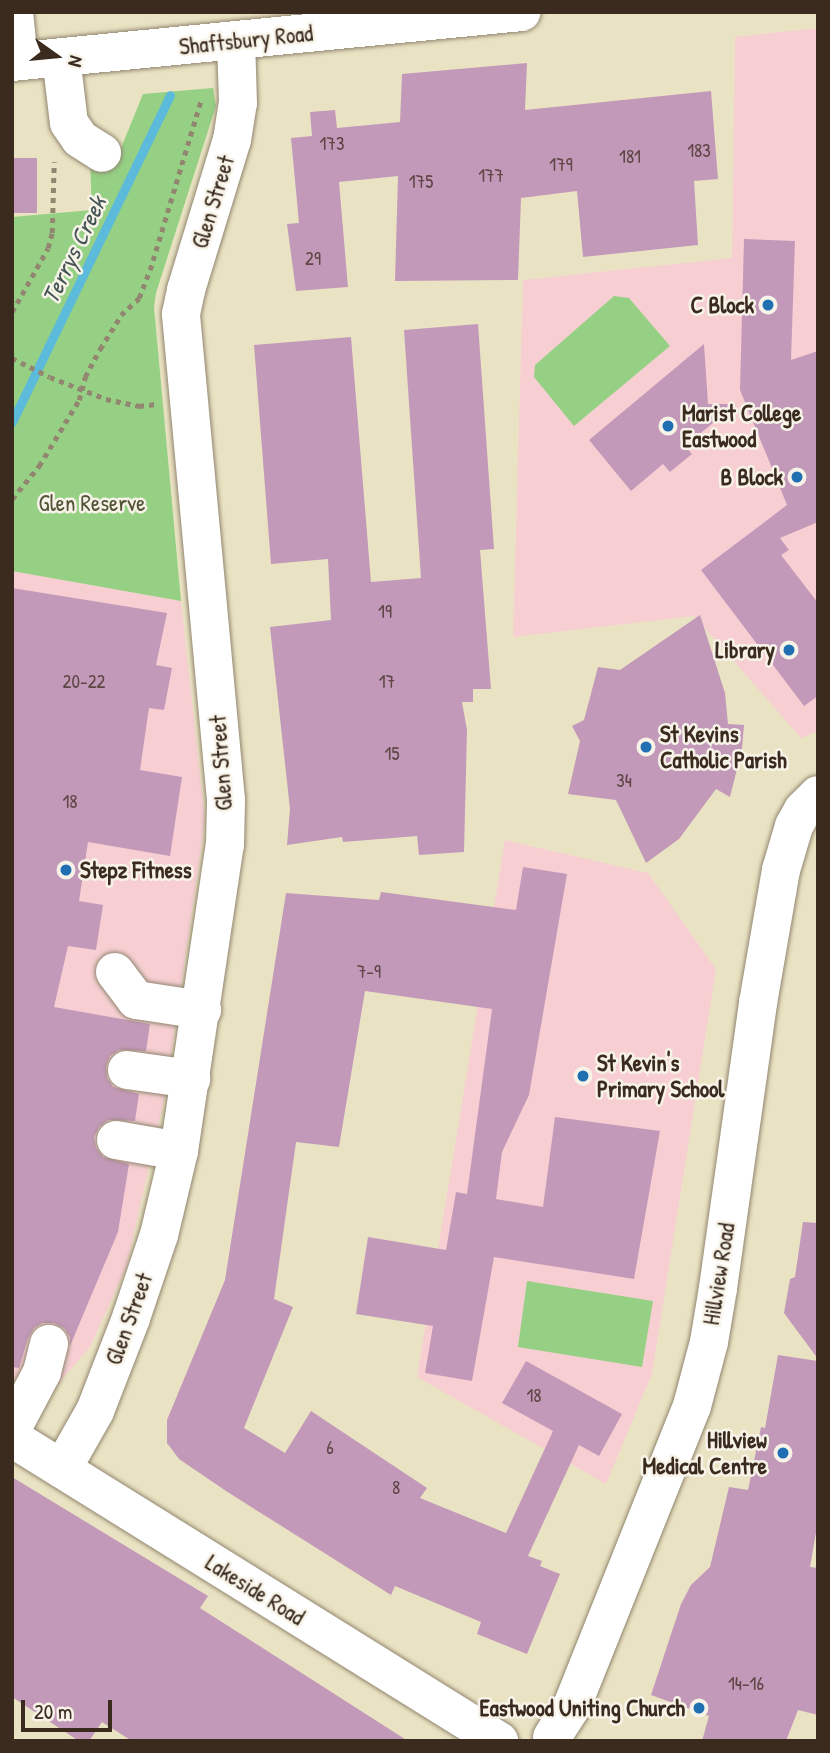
<!DOCTYPE html>
<html>
<head>
<meta charset="utf-8">
<style>
	body { margin:0 }
	#map { position:relative; width:830px; height:1753px; overflow:hidden; background:#eae3c3; font-family:"Patrick Hand",sans-serif }
	div>[style] { position:absolute }
	[style*='--x'] { left:calc(var(--x)*1px); top:calc(var(--y)*1px); width:calc(var(--w)*1px); rotate:calc(var(--a)*1deg) }
	.built>* { inset:0; background:#f7cfd3 }
	.green>* { inset:0; background:#95d084 }
	.stream>* { height:9px; margin:-4.5px; padding:0 4.5px; transform-origin:4.5px; border-radius:4.5px; background:#5cbada }
	.building>* { inset:0; background:#c399b9 }
	.path>* { height:4.5px; margin-top:-2.25px; transform-origin:0; background:repeating-linear-gradient(90deg,#928670 0 5px,transparent 0 10px) }
	.roads { filter:drop-shadow(0 0 2px #928670) drop-shadow(0 0 2px #928670) }
	.minor>* { height:38px; margin:-19px; padding:0 19px; transform-origin:19px; border-radius:19px; background:#fff }
	.dots>* { width:19px; height:19px; translate:-50% -50%; box-sizing:border-box; border:4px solid #f7f3e8; border-radius:50% }
	span { translate:-50% -50%; white-space:nowrap; text-align:center; line-height:1.15; -webkit-text-stroke:5px #f7f3e8; paint-order:stroke }
	.number-label { font-size:19px; color:#5d4645 }
	.number-label span { -webkit-text-stroke-width:0 }
	.street-label { font-size:23px; color:#3b2a1e }
	.poi-label { font-size:23px; color:#3b2a1e; font-weight:700 }
	.right { translate:-100% -50%; text-align:right }
	.left { translate:0 -50%; text-align:left }
	.park-label { font-size:23px; color:#525438 }
	.water-label { font-size:24px; color:#455556; font-style:italic }
	.frame { position:absolute; inset:0; border:14px solid #3b2a1e; pointer-events:none }
	.north { position:absolute; left:21px; top:21px; width:70px; height:70px; -webkit-text-stroke:5px #f7f3e8; paint-order:stroke; rotate:105deg; font-size:19px; font-weight:700; line-height:28px; text-align:center; color:#3b2a1e }
	.north::after { content:''; display:block; margin:auto; width:24px; height:32px; background:#3b2a1e; clip-path:polygon(50% 0,100% 100%,50% 72%,0 100%) }
	.scale { position:absolute; left:21px; top:1700px; width:91px; height:32px; box-sizing:border-box; border:4px solid #3b2a1e; border-top:0; padding-left:9px; font-size:21px; line-height:24px; white-space:nowrap; color:#3b2a1e; -webkit-text-stroke:5px #f7f3e8; paint-order:stroke }
</style>
</head>
<body>
<div id="map">
	<div class="built">
		<div style="clip-path:polygon(818px 28px,818px 731px,801px 738px,694px 616px,513px 637px,523px 280px,732px 258px,735px 37px)"></div>
		<div style="clip-path:polygon(12px 571px,181px 601px,205px 821px,166px 1091px,126px 1268px,90px 1347px,12px 1437px)"></div>
		<div style="clip-path:polygon(505px 840px,648px 873px,716px 969px,652px 1374px,606px 1484px,417px 1377px)"></div>
	</div>
	<div class="green">
		<div style="clip-path:polygon(213px 88px,216px 106px,156px 293px,154px 307px,181px 601px,12px 571px,12px 217px,92px 210px,90px 160px,117px 158px,143px 94px)"></div>
		<div style="clip-path:polygon(614px 296px,629px 298px,670px 346px,574px 426px,534px 377px,535px 365px)"></div>
		<div style="clip-path:polygon(527px 1281px,653px 1301px,642px 1367px,518px 1347px)"></div>
	</div>
	<div class="stream">
		<div style="--x:12;--y:422;--w:363;--a:-64.2"></div>
	</div>
	<div class="building">
		<div style="clip-path:polygon(527px 63px,525px 110px,711px 91px,718px 179px,694px 181px,698px 245px,583px 257px,577px 191px,521px 198px,518px 280px,395px 281px,398px 176px,339px 182px,348px 287px,296px 291px,287px 224px,299px 223px,291px 138px,312px 136px,310px 112px,335px 110px,337px 128px,400px 122px,402px 74px)"></div>
		<div style="clip-path:polygon(12px 158px,37px 158px,37px 213px,12px 213px)"></div>
		<div style="clip-path:polygon(744px 239px,795px 241px,791px 360px,818px 351px,818px 522px,780px 538px,789px 550px,781px 555px,818px 603px,818px 696px,804px 706px,701px 570px,787px 505px,740px 390px)"></div>
		<div style="clip-path:polygon(478px 324px,494px 549px,480px 550px,491px 689px,473px 689px,473px 702px,462px 702px,467px 730px,464px 852px,419px 855px,417px 836px,343px 842px,342px 837px,287px 845px,290px 809px,270px 627px,331px 620px,328px 559px,271px 564px,254px 345px,351px 337px,371px 582px,421px 578px,404px 330px)"></div>
		<div style="clip-path:polygon(704px 344px,708px 404px,736px 404px,685px 446px,692px 454px,670px 472px,663px 464px,631px 491px,589px 440px)"></div>
		<div style="clip-path:polygon(12px 588px,167px 613px,156px 665px,172px 668px,164px 710px,149px 708px,140px 770px,182px 777px,170px 856px,88px 842px,79px 901px,103px 905px,96px 950px,68px 946px,54px 1007px,150px 1024px,146px 1051px,119px 1050px,110px 1056px,106px 1066px,107px 1078px,113px 1087px,139px 1094px,135px 1121px,108px 1120px,99px 1127px,94px 1137px,96px 1148px,103px 1157px,129px 1164px,118px 1232px,70px 1346px,70px 1337px,64px 1328px,54px 1323px,42px 1323px,34px 1328px,28px 1338px,19px 1368px,12px 1367px)"></div>
		<div style="clip-path:polygon(700px 615px,725px 693px,728px 724px,744px 725px,742px 749px,730px 797px,716px 789px,679px 839px,646px 863px,616px 800px,568px 794px,580px 741px,572px 726px,584px 720px,598px 667px,620px 670px)"></div>
		<div style="clip-path:polygon(523px 867px,567px 874px,529px 1095px,502px 1152px,496px 1199px,543px 1207px,555px 1117px,660px 1131px,634px 1279px,494px 1257px,472px 1381px,425px 1373px,433px 1326px,356px 1314px,368px 1237px,446px 1250px,456px 1192px,467px 1194px,492px 1009px,365px 991px,339px 1147px,296px 1142px,274px 1299px,293px 1307px,244px 1428px,285px 1453px,311px 1411px,427px 1488px,420px 1498px,506px 1533px,553px 1431px,502px 1403px,526px 1361px,622px 1414px,599px 1456px,579px 1445px,528px 1556px,542px 1561px,540px 1566px,560px 1574px,527px 1654px,477px 1634px,481px 1622px,395px 1586px,391px 1595px,226px 1491px,179px 1459px,167px 1443px,167px 1420px,225px 1280px,286px 893px,379px 900px,381px 892px,516px 910px)"></div>
		<div style="clip-path:polygon(803px 1222px,818px 1223px,818px 1359px,784px 1313px,790px 1279px,795px 1277px)"></div>
		<div style="clip-path:polygon(778px 1355px,818px 1361px,818px 1521px,810px 1567px,818px 1568px,818px 1715px,798px 1710px,786px 1741px,702px 1741px,709px 1716px,651px 1695px,681px 1604px,691px 1585px,710px 1567px,729px 1487px,748px 1490px,761px 1427px,765px 1428px)"></div>
		<div style="clip-path:polygon(12px 1477px,208px 1596px,200px 1608px,408px 1741px,132px 1741px,102px 1722px,89px 1741px,79px 1741px,12px 1697px)"></div>
	</div>
	<div class="path">
		<div style="--x:12;--y:312;--w:73;--a:-60.6"></div>
		<div style="--x:48;--y:248;--w:16;--a:-75"></div>
		<div style="--x:52;--y:233;--w:71;--a:-88.4"></div>
		<div style="--x:12;--y:358;--w:42;--a:26.6"></div>
		<div style="--x:50;--y:377;--w:60;--a:21.4"></div>
		<div style="--x:106;--y:399;--w:34;--a:12"></div>
		<div style="--x:139;--y:406;--w:17;--a:-7"></div>
		<div style="--x:12;--y:499;--w:43;--a:-50.7"></div>
		<div style="--x:39;--y:466;--w:77;--a:-58.8"></div>
		<div style="--x:79;--y:400;--w:24;--a:-75"></div>
		<div style="--x:85;--y:377;--w:32;--a:-62"></div>
		<div style="--x:100;--y:349;--w:40;--a:-58"></div>
		<div style="--x:121;--y:315;--w:25;--a:-43"></div>
		<div style="--x:139;--y:298;--w:30;--a:-69"></div>
		<div style="--x:150;--y:270;--w:177;--a:-73.3"></div>
	</div>
	<div class="roads">
		<div class="minor">
			<div style="--x:14;--y:12;--w:49;--a:84.2"></div>
			<div style="--x:61;--y:57;--w:66;--a:83.1"></div>
			<div style="--x:69;--y:123;--w:19;--a:55"></div>
			<div style="--x:80;--y:139;--w:26;--a:32"></div>
			<div style="--x:12;--y:62;--w:512;--a:-5.6"></div>
			<div style="--x:115;--y:972;--w:35;--a:53"></div>
			<div style="--x:136;--y:1000;--w:67;--a:8.6"></div>
			<div style="--x:127;--y:1070;--w:65;--a:8"></div>
			<div style="--x:116;--y:1140;--w:64;--a:9.9"></div>
			<div style="--x:12;--y:1429;--w:64;--a:-62.2"></div>
			<div style="--x:42;--y:1372;--w:29;--a:-76"></div>
			<div style="--x:12;--y:1438;--w:574;--a:31.89"></div>
			<div style="--x:62;--y:1469;--w:67;--a:-60.4"></div>
			<div style="--x:95;--y:1411;--w:100;--a:-68.8"></div>
			<div style="--x:131;--y:1318;--w:88;--a:-71.4"></div>
			<div style="--x:159;--y:1235;--w:86;--a:-76.6"></div>
			<div style="--x:179;--y:1151;--w:309;--a:-81.5"></div>
			<div style="--x:225;--y:845;--w:45;--a:-88.7"></div>
			<div style="--x:226;--y:800;--w:488;--a:-95.3"></div>
			<div style="--x:181;--y:314;--w:25;--a:-78"></div>
			<div style="--x:186;--y:290;--w:157;--a:-73"></div>
			<div style="--x:232;--y:140;--w:37;--a:-81"></div>
			<div style="--x:238;--y:103;--w:62;--a:-91.8"></div>
			<div style="--x:552;--y:1737;--w:37;--a:-57"></div>
			<div style="--x:572;--y:1706;--w:323;--a:-68.2"></div>
			<div style="--x:692;--y:1406;--w:66;--a:-75.1"></div>
			<div style="--x:709;--y:1342;--w:55;--a:-80.5"></div>
			<div style="--x:718;--y:1288;--w:288;--a:-82"></div>
			<div style="--x:758;--y:1003;--w:135;--a:-80.2"></div>
			<div style="--x:781;--y:870;--w:46;--a:-73.5"></div>
			<div style="--x:794;--y:826;--w:18;--a:-61"></div>
			<div style="--x:803;--y:810;--w:21;--a:-45"></div>
		</div>
	</div>
	<div class="dots">
		<div style="left:768px;top:305px;background:#1f6fb2"></div>
		<div style="left:668px;top:426px;background:#1f6fb2"></div>
		<div style="left:797px;top:477px;background:#1f6fb2"></div>
		<div style="left:789px;top:650px;background:#1f6fb2"></div>
		<div style="left:646px;top:747px;background:#1f6fb2"></div>
		<div style="left:66px;top:870px;background:#1f6fb2"></div>
		<div style="left:583px;top:1076px;background:#1f6fb2"></div>
		<div style="left:783px;top:1453px;background:#1f6fb2"></div>
		<div style="left:699px;top:1708px;background:#1f6fb2"></div>
	</div>
	<div class="number-label">
		<span style="left:332px;top:144px">173</span>
		<span style="left:699px;top:151px">183</span>
		<span style="left:630px;top:157px">181</span>
		<span style="left:561px;top:165px">179</span>
		<span style="left:491px;top:176px">177</span>
		<span style="left:421px;top:182px">175</span>
		<span style="left:313px;top:259px">29</span>
		<span style="left:385px;top:612px">19</span>
		<span style="left:84px;top:682px">20-22</span>
		<span style="left:387px;top:682px">17</span>
		<span style="left:392px;top:754px">15</span>
		<span style="left:624px;top:781px">34</span>
		<span style="left:70px;top:802px">18</span>
		<span style="left:369px;top:972px">7-9</span>
		<span style="left:534px;top:1396px">18</span>
		<span style="left:330px;top:1448px">6</span>
		<span style="left:396px;top:1488px">8</span>
		<span style="left:746px;top:1684px">14-16</span>
	</div>
	<div class="street-label">
		<span style="left:246px;top:40px;rotate:-6deg">Shaftsbury Road</span>
		<span style="left:213px;top:202px;rotate:-73deg">Glen Street</span>
		<span style="left:221px;top:763px;rotate:-94deg">Glen Street</span>
		<span style="left:719px;top:1274px;rotate:-81deg">Hillview Road</span>
		<span style="left:129px;top:1319px;rotate:-70deg">Glen Street</span>
		<span style="left:255px;top:1590px;rotate:32deg">Lakeside Road</span>
	</div>
	<div class="poi-label">
		<span class="right" style="left:754px;top:305px">C Block</span>
		<span class="left" style="left:682px;top:426px">Marist College<br>Eastwood</span>
		<span class="right" style="left:783px;top:477px">B Block</span>
		<span class="right" style="left:775px;top:650px">Library</span>
		<span class="left" style="left:660px;top:747px">St Kevins<br>Catholic Parish</span>
		<span class="left" style="left:80px;top:870px">Stepz Fitness</span>
		<span class="left" style="left:597px;top:1076px">St Kevin's<br>Primary School</span>
		<span class="right" style="left:767px;top:1453px">Hillview<br>Medical Centre</span>
		<span class="right" style="left:685px;top:1708px">Eastwood Uniting Church</span>
	</div>
	<div class="park-label">
		<span style="left:92px;top:503px">Glen Reserve</span>
	</div>
	<div class="water-label">
		<span style="left:74px;top:250px;rotate:-64deg">Terrys Creek</span>
	</div>
	<div class="frame"></div>
	<div class="north">N</div>
	<div class="scale">20 m</div>
</div>
</body>
</html>
